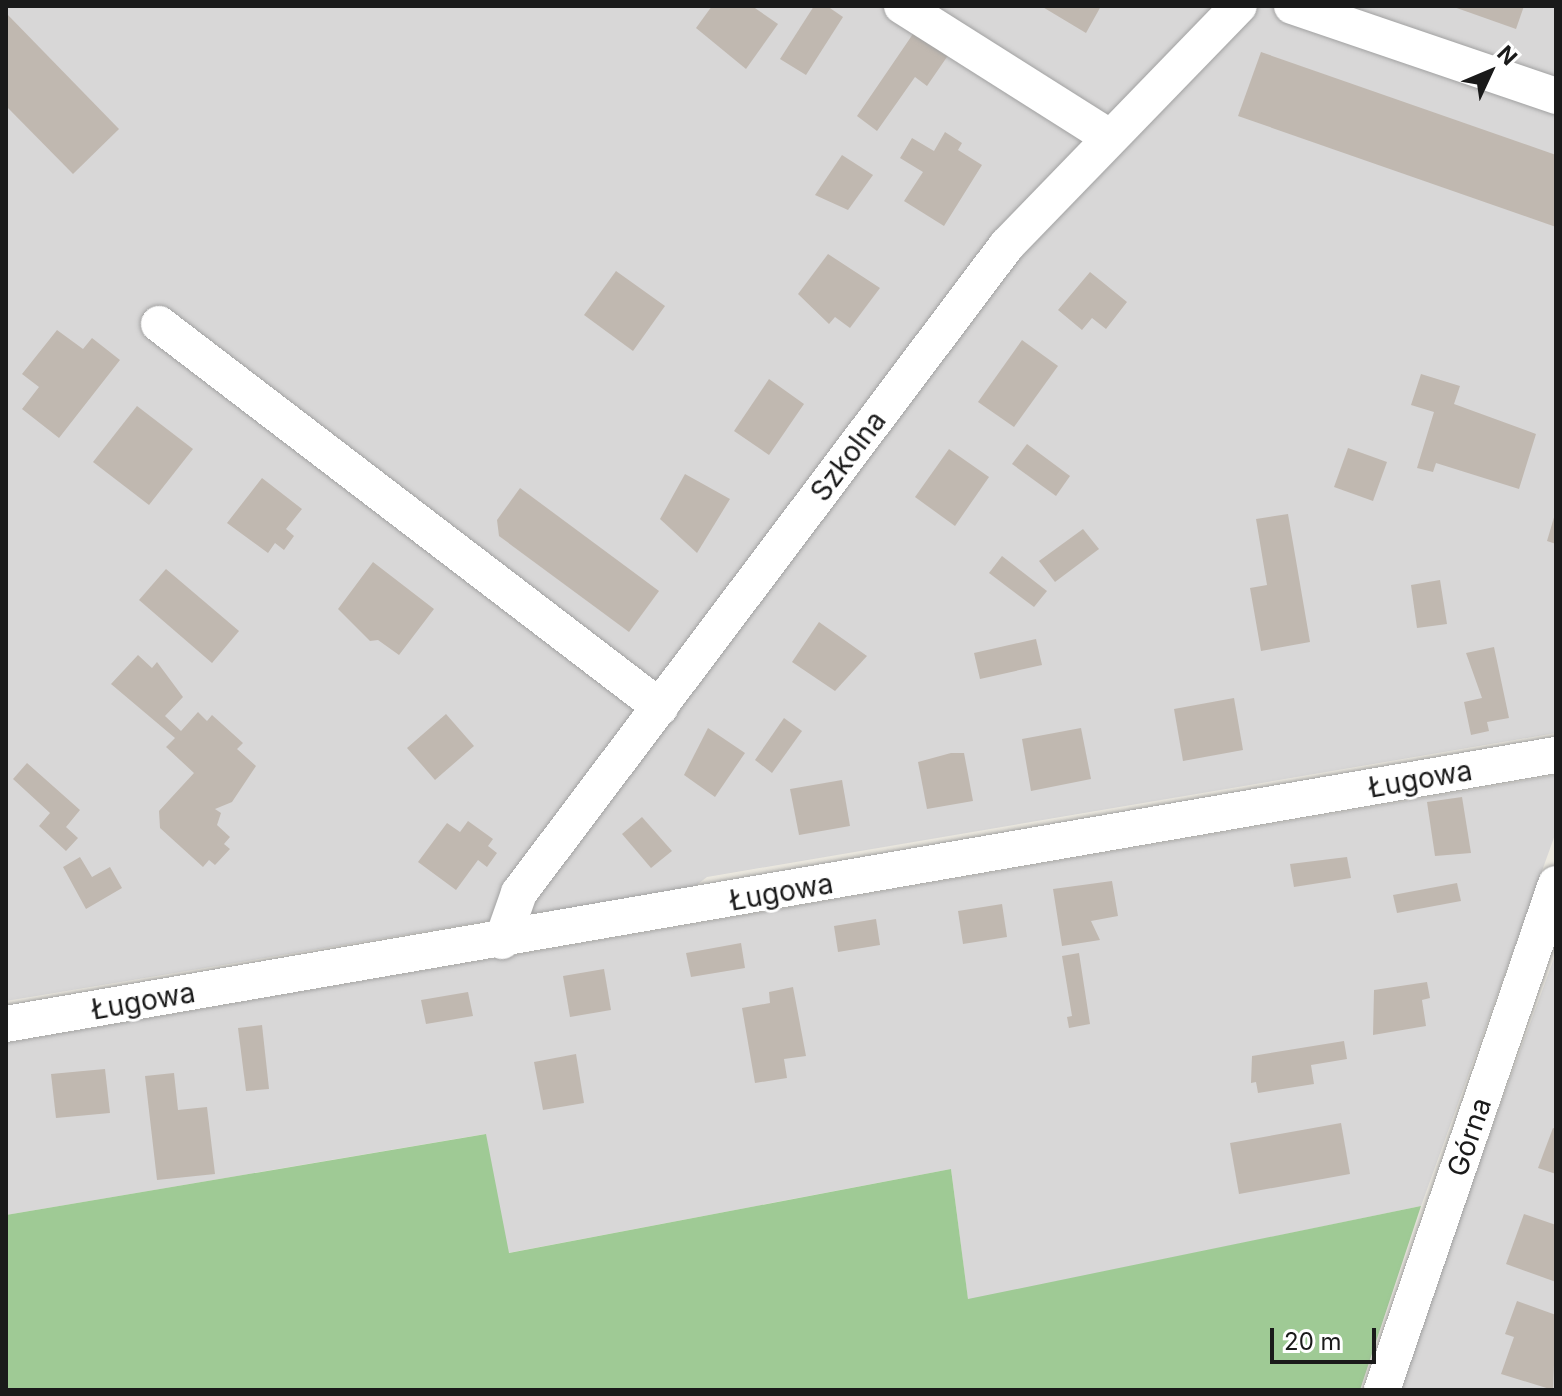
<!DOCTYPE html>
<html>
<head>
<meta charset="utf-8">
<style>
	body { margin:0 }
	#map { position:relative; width:1562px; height:1396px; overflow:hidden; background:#ece9e0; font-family:Inter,sans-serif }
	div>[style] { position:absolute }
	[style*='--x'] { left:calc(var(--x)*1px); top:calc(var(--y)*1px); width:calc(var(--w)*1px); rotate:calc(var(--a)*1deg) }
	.residential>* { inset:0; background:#d8d7d7 }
	.forest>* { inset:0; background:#9fca95 }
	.building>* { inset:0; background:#c0b8b0 }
	.roads { filter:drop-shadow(0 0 2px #a1a1a1) drop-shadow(0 0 2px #a1a1a1) }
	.minor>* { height:36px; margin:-18px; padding:0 18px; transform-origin:18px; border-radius:18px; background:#fff }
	span { translate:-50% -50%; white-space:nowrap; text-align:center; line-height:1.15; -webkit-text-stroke:6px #fff; paint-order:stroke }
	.street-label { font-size:28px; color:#1a1a1a }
	.frame { position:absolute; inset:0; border:8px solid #1a1a1a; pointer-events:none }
	.north { position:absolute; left:1450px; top:32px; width:80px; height:80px; -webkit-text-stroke:6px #fff; paint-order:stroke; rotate:46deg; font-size:22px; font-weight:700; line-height:32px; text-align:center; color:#1a1a1a }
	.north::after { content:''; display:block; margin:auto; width:28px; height:36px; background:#1a1a1a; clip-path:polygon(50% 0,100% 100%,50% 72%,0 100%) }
	.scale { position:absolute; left:1270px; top:1328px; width:106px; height:36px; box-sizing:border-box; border:4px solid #1a1a1a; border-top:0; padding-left:10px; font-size:24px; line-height:28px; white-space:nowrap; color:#1a1a1a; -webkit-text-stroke:6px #fff; paint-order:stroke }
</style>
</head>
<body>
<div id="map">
	<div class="residential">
		<div style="clip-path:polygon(6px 6px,1556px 6px,1556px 733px,707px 877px,677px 900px,548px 911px,6px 1001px)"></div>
		<div style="clip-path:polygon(1556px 775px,1556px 832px,1421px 1206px,968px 1300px,951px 1169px,508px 1253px,485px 1134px,6px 1215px,6px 1043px)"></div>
		<div style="clip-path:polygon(1556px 953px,1556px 1390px,1400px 1390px,1445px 1256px)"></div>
	</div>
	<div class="forest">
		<div style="clip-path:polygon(486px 1134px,509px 1253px,951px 1169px,968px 1299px,1421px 1206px,1360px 1390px,6px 1390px,6px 1215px)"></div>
	</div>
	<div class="building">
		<div style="clip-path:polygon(712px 6px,752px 6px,778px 24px,746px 69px,696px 28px)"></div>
		<div style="clip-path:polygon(814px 6px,827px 6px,843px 17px,806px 75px,780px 59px)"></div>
		<div style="clip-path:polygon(1041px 6px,1101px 6px,1086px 33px)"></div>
		<div style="clip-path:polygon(1451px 6px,1524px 6px,1516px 29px)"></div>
		<div style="clip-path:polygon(6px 13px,119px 129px,73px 174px,6px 106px)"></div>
		<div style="clip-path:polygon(915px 31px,949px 54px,927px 86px,915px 77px,877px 131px,857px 116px)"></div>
		<div style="clip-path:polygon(1261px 52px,1556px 155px,1556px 227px,1238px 116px)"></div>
		<div style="clip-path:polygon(945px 132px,962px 143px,958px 150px,982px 165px,944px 226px,904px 201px,923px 172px,900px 158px,912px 138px,934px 151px)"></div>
		<div style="clip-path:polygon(842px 155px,873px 175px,848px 210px,815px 195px)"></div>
		<div style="clip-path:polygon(828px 254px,880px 288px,850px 328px,835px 317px,829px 324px,798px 294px)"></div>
		<div style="clip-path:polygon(616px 271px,665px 306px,633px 351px,584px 315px)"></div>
		<div style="clip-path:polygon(1090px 272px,1127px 302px,1106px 329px,1092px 318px,1082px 330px,1058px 310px)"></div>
		<div style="clip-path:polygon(57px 330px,83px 349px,92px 338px,120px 360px,59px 438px,22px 409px,39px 387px,22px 374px)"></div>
		<div style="clip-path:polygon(1022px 340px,1058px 366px,1014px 427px,978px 402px)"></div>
		<div style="clip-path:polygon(1421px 374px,1460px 386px,1454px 404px,1536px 434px,1519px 489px,1436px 463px,1433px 472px,1417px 468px,1434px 412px,1411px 405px)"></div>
		<div style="clip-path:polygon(769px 379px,804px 404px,769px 455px,734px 431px)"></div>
		<div style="clip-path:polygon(137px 406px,193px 449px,149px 505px,93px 462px)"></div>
		<div style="clip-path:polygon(1027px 444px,1070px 476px,1056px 496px,1012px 464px)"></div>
		<div style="clip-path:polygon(1348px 448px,1387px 462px,1373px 501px,1334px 487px)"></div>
		<div style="clip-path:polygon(949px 449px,989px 477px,955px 526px,915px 497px)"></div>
		<div style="clip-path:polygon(685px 474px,730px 499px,697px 553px,660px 519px)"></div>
		<div style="clip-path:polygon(262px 478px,302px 509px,286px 529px,294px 536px,284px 550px,275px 543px,268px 553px,227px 523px)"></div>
		<div style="clip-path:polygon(520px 488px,659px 591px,629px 632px,499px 536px,497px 520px)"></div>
		<div style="clip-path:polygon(1288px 514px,1310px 642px,1261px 651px,1250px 588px,1267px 585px,1256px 519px)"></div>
		<div style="clip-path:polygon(1555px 514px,1556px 514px,1556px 544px,1547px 541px)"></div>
		<div style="clip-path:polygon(1083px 529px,1099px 549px,1055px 582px,1039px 561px)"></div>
		<div style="clip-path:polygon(1002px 556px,1047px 591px,1034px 607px,989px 573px)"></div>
		<div style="clip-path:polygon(373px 562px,434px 609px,399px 655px,378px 640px,370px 641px,338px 609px)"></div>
		<div style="clip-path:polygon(166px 569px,239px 631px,212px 663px,139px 600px)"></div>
		<div style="clip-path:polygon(1440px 580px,1447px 624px,1417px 628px,1411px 585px)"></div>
		<div style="clip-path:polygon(819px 622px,867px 656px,835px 691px,792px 662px)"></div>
		<div style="clip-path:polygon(1036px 639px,1042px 665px,980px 679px,974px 653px)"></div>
		<div style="clip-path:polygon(1494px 647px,1509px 718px,1487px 722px,1489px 731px,1471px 735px,1464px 702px,1482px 698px,1466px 653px)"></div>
		<div style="clip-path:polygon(138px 655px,152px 668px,157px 662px,183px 697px,165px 716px,181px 731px,198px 712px,207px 721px,212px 715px,243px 743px,237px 749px,256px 766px,232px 802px,215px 809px,221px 813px,217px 825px,230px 837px,224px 844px,230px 849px,215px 865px,209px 860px,203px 867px,160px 828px,159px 811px,194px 773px,166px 747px,175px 738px,111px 684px)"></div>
		<div style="clip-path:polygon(1234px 698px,1243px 750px,1183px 761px,1174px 709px)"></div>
		<div style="clip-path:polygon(446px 714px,474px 746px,435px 780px,407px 748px)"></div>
		<div style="clip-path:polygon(784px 718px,802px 731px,772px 773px,755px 760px)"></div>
		<div style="clip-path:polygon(708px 728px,745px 753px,715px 797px,684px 775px)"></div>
		<div style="clip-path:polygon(1081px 728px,1091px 779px,1031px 791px,1022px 739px)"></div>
		<div style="clip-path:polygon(951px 753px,964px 753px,973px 801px,927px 809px,918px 762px)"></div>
		<div style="clip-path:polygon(27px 763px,80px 810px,66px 827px,78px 838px,66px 851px,39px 826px,50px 813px,13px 779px)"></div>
		<div style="clip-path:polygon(842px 780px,850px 826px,799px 835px,790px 789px)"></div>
		<div style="clip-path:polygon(1462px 797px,1471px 853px,1435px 856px,1427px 802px)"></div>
		<div style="clip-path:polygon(642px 817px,672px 851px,651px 868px,622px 834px)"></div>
		<div style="clip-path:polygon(468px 821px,493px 839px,488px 846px,497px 853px,487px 867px,478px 860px,456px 890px,418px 862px,447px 823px,460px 832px)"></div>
		<div style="clip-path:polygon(80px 857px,92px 877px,110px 867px,122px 888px,86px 909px,63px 867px)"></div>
		<div style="clip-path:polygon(1347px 857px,1351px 878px,1294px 887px,1290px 864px)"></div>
		<div style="clip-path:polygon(1112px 881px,1118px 916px,1091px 921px,1100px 940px,1062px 946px,1053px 889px)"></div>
		<div style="clip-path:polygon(1457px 883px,1461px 901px,1397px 913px,1393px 895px)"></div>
		<div style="clip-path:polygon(1002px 904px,1007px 937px,963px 944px,958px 911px)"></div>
		<div style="clip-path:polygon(876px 919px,880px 945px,838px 952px,834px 926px)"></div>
		<div style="clip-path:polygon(741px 943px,745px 968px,691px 977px,686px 953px)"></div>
		<div style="clip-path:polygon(1079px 953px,1090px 1024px,1069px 1028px,1067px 1017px,1072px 1016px,1062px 956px)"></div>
		<div style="clip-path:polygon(604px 969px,611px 1010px,570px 1017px,563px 976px)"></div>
		<div style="clip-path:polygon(1427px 982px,1430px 998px,1422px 1000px,1426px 1026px,1373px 1035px,1374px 990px)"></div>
		<div style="clip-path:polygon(793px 987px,806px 1056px,784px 1059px,787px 1078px,755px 1083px,742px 1008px,770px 1003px,769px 992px)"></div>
		<div style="clip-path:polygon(468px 992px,473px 1016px,426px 1024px,421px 1000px)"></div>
		<div style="clip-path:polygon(262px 1025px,269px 1089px,246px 1091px,238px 1028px)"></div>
		<div style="clip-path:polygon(1344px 1041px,1347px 1059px,1311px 1065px,1314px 1084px,1258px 1093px,1256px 1082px,1251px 1083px,1252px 1056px)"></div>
		<div style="clip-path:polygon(576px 1054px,584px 1103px,543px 1110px,534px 1062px)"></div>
		<div style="clip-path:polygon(105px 1069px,110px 1113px,56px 1118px,51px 1074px)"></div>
		<div style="clip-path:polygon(174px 1073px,178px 1110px,207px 1107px,215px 1174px,157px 1180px,145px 1076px)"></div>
		<div style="clip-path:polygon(1341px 1123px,1350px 1174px,1239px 1194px,1230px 1143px)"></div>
		<div style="clip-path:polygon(1553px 1128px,1556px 1129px,1556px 1174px,1538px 1168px)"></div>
		<div style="clip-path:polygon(1524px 1214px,1556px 1225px,1556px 1282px,1506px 1264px)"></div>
		<div style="clip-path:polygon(1517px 1301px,1556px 1315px,1553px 1390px,1501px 1374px,1514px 1337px,1505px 1334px)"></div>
	</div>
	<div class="roads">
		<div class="minor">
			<div style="--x:902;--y:6;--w:244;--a:32.3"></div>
			<div style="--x:1292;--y:6;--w:279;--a:18.8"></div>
			<div style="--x:159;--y:324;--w:631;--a:37.4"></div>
			<div style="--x:502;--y:941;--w:51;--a:-70.5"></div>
			<div style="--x:519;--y:893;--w:811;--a:-53.02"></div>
			<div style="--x:1007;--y:245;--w:333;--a:-45.9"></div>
			<div style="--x:6;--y:1024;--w:1573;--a:-9.85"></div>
			<div style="--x:1382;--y:1390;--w:535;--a:-71.02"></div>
		</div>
	</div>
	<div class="street-label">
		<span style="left:848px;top:456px;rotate:-53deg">Szkolna</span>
		<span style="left:1420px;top:779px;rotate:-10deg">Ługowa</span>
		<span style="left:781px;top:892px;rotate:-10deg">Ługowa</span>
		<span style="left:143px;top:1001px;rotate:-10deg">Ługowa</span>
		<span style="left:1469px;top:1137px;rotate:-71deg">Górna</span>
	</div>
	<div class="frame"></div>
	<div class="north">N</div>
	<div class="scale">20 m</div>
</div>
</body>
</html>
